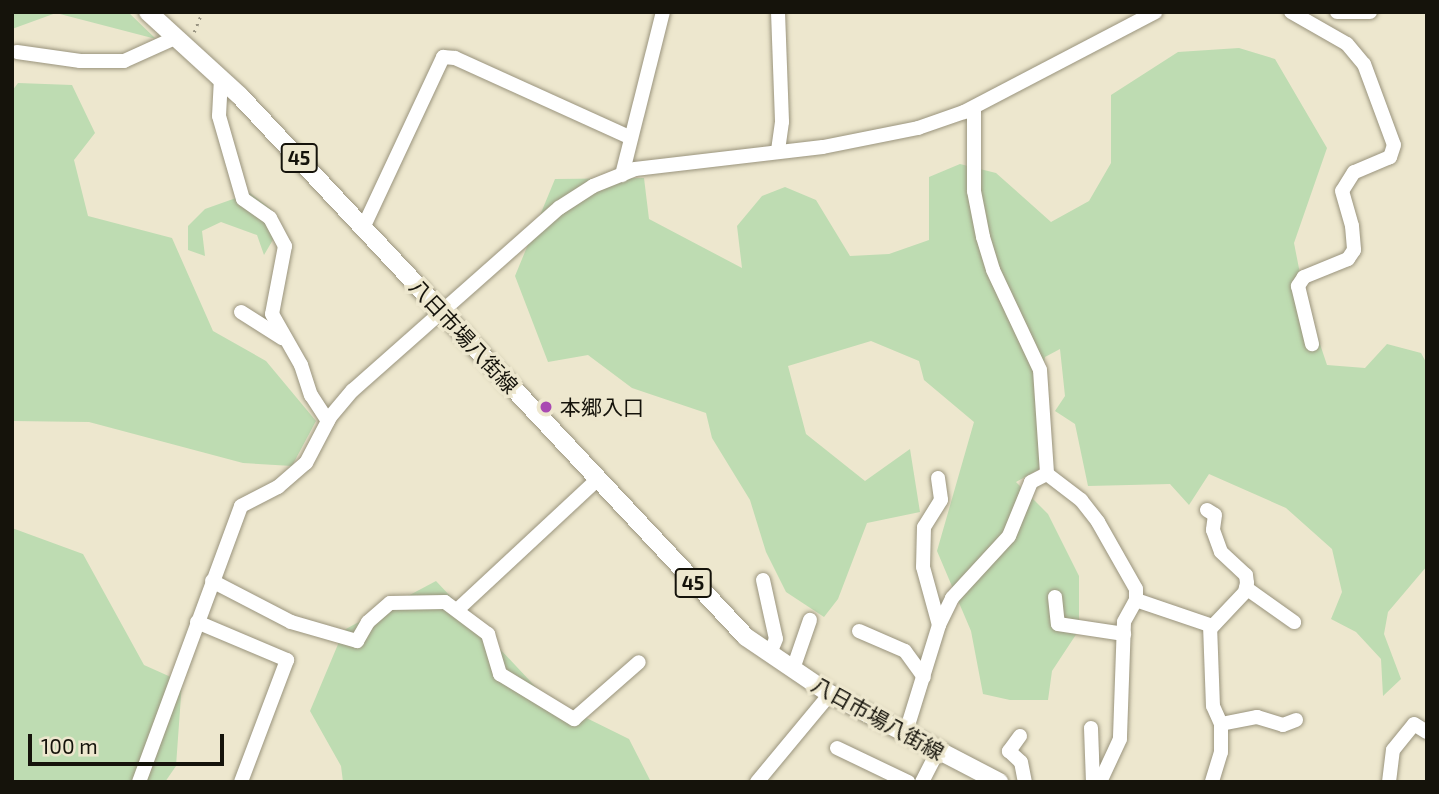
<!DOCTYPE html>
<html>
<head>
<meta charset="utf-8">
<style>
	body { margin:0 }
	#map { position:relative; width:1439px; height:794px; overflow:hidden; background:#ede7ce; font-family:"Exo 2","Noto Sans JP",sans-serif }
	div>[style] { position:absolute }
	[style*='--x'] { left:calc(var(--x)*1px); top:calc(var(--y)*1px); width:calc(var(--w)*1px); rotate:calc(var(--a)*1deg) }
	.green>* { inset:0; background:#bedcb2 }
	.path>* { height:2.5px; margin-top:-1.25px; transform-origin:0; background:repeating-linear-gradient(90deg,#999482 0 2px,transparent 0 7px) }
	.roads { filter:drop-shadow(0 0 2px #9a947d) drop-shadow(0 0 2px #9a947d) }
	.minor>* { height:14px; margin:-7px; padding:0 7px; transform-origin:7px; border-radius:7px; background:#fff }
	.major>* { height:18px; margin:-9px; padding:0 9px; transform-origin:9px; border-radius:9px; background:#fff }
	.dots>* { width:19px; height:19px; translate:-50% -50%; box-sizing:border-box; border:4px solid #ede7ce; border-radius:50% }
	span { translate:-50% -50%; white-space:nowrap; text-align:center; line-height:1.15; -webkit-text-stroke:7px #ede7ce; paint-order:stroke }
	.shield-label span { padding:2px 5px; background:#ede7ce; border:2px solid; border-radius:5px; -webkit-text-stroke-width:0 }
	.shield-label { font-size:19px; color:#15130b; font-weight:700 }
	.street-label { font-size:21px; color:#15130b }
	.poi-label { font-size:21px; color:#15130b }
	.left { translate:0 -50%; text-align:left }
	.frame { position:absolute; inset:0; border:14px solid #15130b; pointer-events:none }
	.scale { position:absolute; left:28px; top:734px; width:196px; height:32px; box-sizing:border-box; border:4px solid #15130b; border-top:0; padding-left:9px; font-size:21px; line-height:24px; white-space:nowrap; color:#15130b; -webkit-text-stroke:5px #ede7ce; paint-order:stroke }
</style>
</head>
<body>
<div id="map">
	<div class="green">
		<div style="clip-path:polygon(12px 12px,128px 12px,156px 39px,56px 13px,12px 29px)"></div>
		<div style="clip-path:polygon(1239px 48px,1275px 59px,1327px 148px,1294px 243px,1305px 299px,1327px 365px,1365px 368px,1387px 344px,1421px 353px,1427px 364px,1427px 566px,1388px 612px,1384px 634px,1401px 679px,1383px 696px,1381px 659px,1356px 632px,1331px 619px,1342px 592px,1332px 549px,1286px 508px,1209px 474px,1189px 505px,1170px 484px,1088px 486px,1075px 424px,1055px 411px,1065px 396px,1060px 349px,1045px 357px,1038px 394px,1041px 468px,1016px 482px,1048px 514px,1079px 576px,1079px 630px,1052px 671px,1048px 700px,1010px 700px,983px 694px,971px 631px,937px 551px,974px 422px,924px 380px,919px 361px,871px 341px,788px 366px,806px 434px,865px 481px,910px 449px,920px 512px,867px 523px,838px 599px,824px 617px,786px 592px,766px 552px,750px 500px,712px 438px,706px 413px,632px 388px,588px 355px,548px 362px,515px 276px,555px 179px,644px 178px,649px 219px,742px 268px,737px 226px,762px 196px,785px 187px,816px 200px,850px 256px,889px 254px,929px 240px,929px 177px,960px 164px,996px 173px,1051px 222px,1089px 201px,1111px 163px,1111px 95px,1178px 52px)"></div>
		<div style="clip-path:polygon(18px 83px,72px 85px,95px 133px,74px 160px,88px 216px,172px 238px,213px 331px,266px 361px,316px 421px,292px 466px,243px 463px,89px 422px,12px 421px,12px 91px)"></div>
		<div style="clip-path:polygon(250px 193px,271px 209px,274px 238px,264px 255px,257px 235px,221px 222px,202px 231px,205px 256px,188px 250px,188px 226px,205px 209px)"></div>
		<div style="clip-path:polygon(12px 528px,83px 554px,144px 665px,182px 682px,176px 766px,165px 782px,12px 782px)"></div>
		<div style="clip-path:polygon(436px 581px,546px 698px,629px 739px,651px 782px,343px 782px,341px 766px,310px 711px,344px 630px)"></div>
	</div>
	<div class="path">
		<div style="--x:194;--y:32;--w:22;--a:-68"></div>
	</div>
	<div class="roads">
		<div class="minor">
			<div style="--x:778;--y:12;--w:110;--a:87.9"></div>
			<div style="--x:782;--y:122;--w:29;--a:98"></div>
			<div style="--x:1291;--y:12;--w:64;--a:29.7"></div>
			<div style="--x:1347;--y:44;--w:26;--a:50"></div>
			<div style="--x:1364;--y:64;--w:86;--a:69.7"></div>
			<div style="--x:1394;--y:145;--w:13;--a:108"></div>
			<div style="--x:1390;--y:157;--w:39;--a:157"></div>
			<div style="--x:1354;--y:172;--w:22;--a:122"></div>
			<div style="--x:1342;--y:191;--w:36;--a:74"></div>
			<div style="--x:1352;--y:226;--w:24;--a:85"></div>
			<div style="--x:1354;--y:250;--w:11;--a:124"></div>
			<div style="--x:1348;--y:259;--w:48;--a:157.8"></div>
			<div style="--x:1304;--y:277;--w:11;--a:124"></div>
			<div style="--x:1298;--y:286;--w:60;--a:76.4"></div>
			<div style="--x:1337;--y:12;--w:33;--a:0"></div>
			<div style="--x:17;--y:52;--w:64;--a:8.1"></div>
			<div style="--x:80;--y:61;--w:44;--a:0"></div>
			<div style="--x:124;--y:61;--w:58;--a:-24.4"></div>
			<div style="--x:221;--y:78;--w:38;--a:93"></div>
			<div style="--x:219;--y:116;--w:86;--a:73.9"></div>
			<div style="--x:243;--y:199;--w:33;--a:35"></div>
			<div style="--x:270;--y:218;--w:32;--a:62"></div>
			<div style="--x:285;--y:246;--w:69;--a:100.8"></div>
			<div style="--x:272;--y:314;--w:59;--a:60.4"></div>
			<div style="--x:301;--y:365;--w:32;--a:72"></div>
			<div style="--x:311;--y:395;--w:31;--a:57"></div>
			<div style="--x:974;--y:108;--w:83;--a:90"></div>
			<div style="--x:974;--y:191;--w:47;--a:78.9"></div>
			<div style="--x:983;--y:237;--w:34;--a:73"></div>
			<div style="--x:993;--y:270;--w:110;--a:64.8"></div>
			<div style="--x:1040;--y:370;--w:104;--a:86.1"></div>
			<div style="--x:1047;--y:474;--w:43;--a:37.4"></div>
			<div style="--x:1081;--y:500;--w:28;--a:52"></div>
			<div style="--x:1098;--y:522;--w:77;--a:60.4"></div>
			<div style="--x:1136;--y:589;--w:11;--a:90"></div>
			<div style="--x:1136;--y:600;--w:25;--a:119"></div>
			<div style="--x:1124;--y:622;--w:117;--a:92"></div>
			<div style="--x:1120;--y:739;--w:47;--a:114.9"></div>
			<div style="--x:622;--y:175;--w:168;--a:-75.9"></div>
			<div style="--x:363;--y:228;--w:189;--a:-64.9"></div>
			<div style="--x:443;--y:57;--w:12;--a:5"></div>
			<div style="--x:455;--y:58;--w:193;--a:24.4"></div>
			<div style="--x:241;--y:312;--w:49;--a:32.4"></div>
			<div style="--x:938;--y:478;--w:22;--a:82"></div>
			<div style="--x:941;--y:500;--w:32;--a:122"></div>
			<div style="--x:924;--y:527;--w:40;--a:91.4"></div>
			<div style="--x:923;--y:567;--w:60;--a:74.6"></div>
			<div style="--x:1207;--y:510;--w:9;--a:32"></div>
			<div style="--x:1215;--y:515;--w:15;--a:98"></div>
			<div style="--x:1213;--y:530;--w:23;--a:70"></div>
			<div style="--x:1221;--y:552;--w:34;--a:43"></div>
			<div style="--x:1246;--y:575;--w:8;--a:83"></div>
			<div style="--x:1247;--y:583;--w:9;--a:103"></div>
			<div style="--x:1245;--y:592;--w:50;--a:133.4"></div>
			<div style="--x:763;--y:580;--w:60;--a:77.6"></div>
			<div style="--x:776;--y:639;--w:15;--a:113"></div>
			<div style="--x:212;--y:581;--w:89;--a:27.4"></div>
			<div style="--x:291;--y:622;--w:69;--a:16.1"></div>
			<div style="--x:357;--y:641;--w:22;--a:-60"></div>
			<div style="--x:368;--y:622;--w:29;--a:-41"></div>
			<div style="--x:390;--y:603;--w:55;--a:-1"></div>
			<div style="--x:445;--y:602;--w:54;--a:36.7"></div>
			<div style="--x:488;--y:634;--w:42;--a:73.3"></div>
			<div style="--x:500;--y:674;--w:87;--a:31.3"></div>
			<div style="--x:574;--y:719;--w:86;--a:-41.2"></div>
			<div style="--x:1246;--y:588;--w:59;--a:35.3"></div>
			<div style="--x:1055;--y:597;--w:27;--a:84"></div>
			<div style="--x:1058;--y:624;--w:67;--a:8.6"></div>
			<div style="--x:1136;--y:600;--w:78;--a:18.7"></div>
			<div style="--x:1210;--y:625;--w:81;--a:87.9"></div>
			<div style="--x:1213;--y:706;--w:20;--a:66"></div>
			<div style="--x:1221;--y:724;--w:28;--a:90"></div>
			<div style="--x:1221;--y:752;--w:31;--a:107"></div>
			<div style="--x:458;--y:609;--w:190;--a:-42.9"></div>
			<div style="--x:197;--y:622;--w:98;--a:22.9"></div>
			<div style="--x:287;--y:660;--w:130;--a:110.7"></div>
			<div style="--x:859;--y:631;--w:50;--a:23.5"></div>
			<div style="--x:905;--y:651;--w:32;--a:54"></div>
			<div style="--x:793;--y:669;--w:52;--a:-70.9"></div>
			<div style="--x:1221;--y:724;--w:37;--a:-11"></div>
			<div style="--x:1257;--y:717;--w:27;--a:17"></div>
			<div style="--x:1283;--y:725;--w:14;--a:-21"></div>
			<div style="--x:1091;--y:728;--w:54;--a:87.9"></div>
			<div style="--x:905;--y:735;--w:115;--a:-72.8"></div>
			<div style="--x:939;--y:625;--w:30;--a:-64"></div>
			<div style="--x:952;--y:598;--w:84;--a:-47.4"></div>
			<div style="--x:1009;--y:536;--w:58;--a:-67.8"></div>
			<div style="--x:1031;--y:482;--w:18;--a:-27"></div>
			<div style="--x:1020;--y:736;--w:19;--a:126"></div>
			<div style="--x:1009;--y:751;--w:16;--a:43"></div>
			<div style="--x:1021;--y:762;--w:20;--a:79"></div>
			<div style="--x:837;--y:748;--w:79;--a:25.6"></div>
			<div style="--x:139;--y:782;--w:294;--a:-69.7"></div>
			<div style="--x:241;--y:506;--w:42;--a:-27.2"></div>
			<div style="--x:278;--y:487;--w:37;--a:-41"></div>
			<div style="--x:306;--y:463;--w:52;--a:-62.4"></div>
			<div style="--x:330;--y:417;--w:35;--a:-50"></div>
			<div style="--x:353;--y:390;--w:275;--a:-41.5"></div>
			<div style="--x:559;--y:208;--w:40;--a:-32.9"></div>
			<div style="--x:593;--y:186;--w:45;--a:-22"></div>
			<div style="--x:635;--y:169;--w:189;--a:-6.7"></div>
			<div style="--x:823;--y:147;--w:97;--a:-11.3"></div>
			<div style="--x:918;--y:128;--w:49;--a:-19.2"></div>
			<div style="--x:964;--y:112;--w:216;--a:-27.6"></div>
			<div style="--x:757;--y:782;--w:114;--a:-50.3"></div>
			<div style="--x:922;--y:782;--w:34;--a:-63"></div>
			<div style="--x:1389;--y:782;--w:32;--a:-83"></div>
			<div style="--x:1393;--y:750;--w:33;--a:-51"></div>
			<div style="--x:1414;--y:724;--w:15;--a:32"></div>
		</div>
		<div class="major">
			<div style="--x:148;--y:12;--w:123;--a:42.4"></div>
			<div style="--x:239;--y:95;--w:742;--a:46.91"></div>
			<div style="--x:746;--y:637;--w:102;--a:34.2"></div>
			<div style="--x:830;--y:694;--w:191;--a:27.5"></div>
		</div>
	</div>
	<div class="dots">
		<div style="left:546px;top:407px;background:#a949b2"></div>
	</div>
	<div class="shield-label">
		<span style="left:299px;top:158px">45</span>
		<span style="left:693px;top:583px">45</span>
	</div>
	<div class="street-label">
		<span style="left:464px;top:336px;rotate:47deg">八日市場八街線</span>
		<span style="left:878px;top:718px;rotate:29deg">八日市場八街線</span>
	</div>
	<div class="poi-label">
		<span class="left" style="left:560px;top:407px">本郷入口</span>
	</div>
	<div class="frame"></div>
	<div class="scale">100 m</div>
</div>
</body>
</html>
